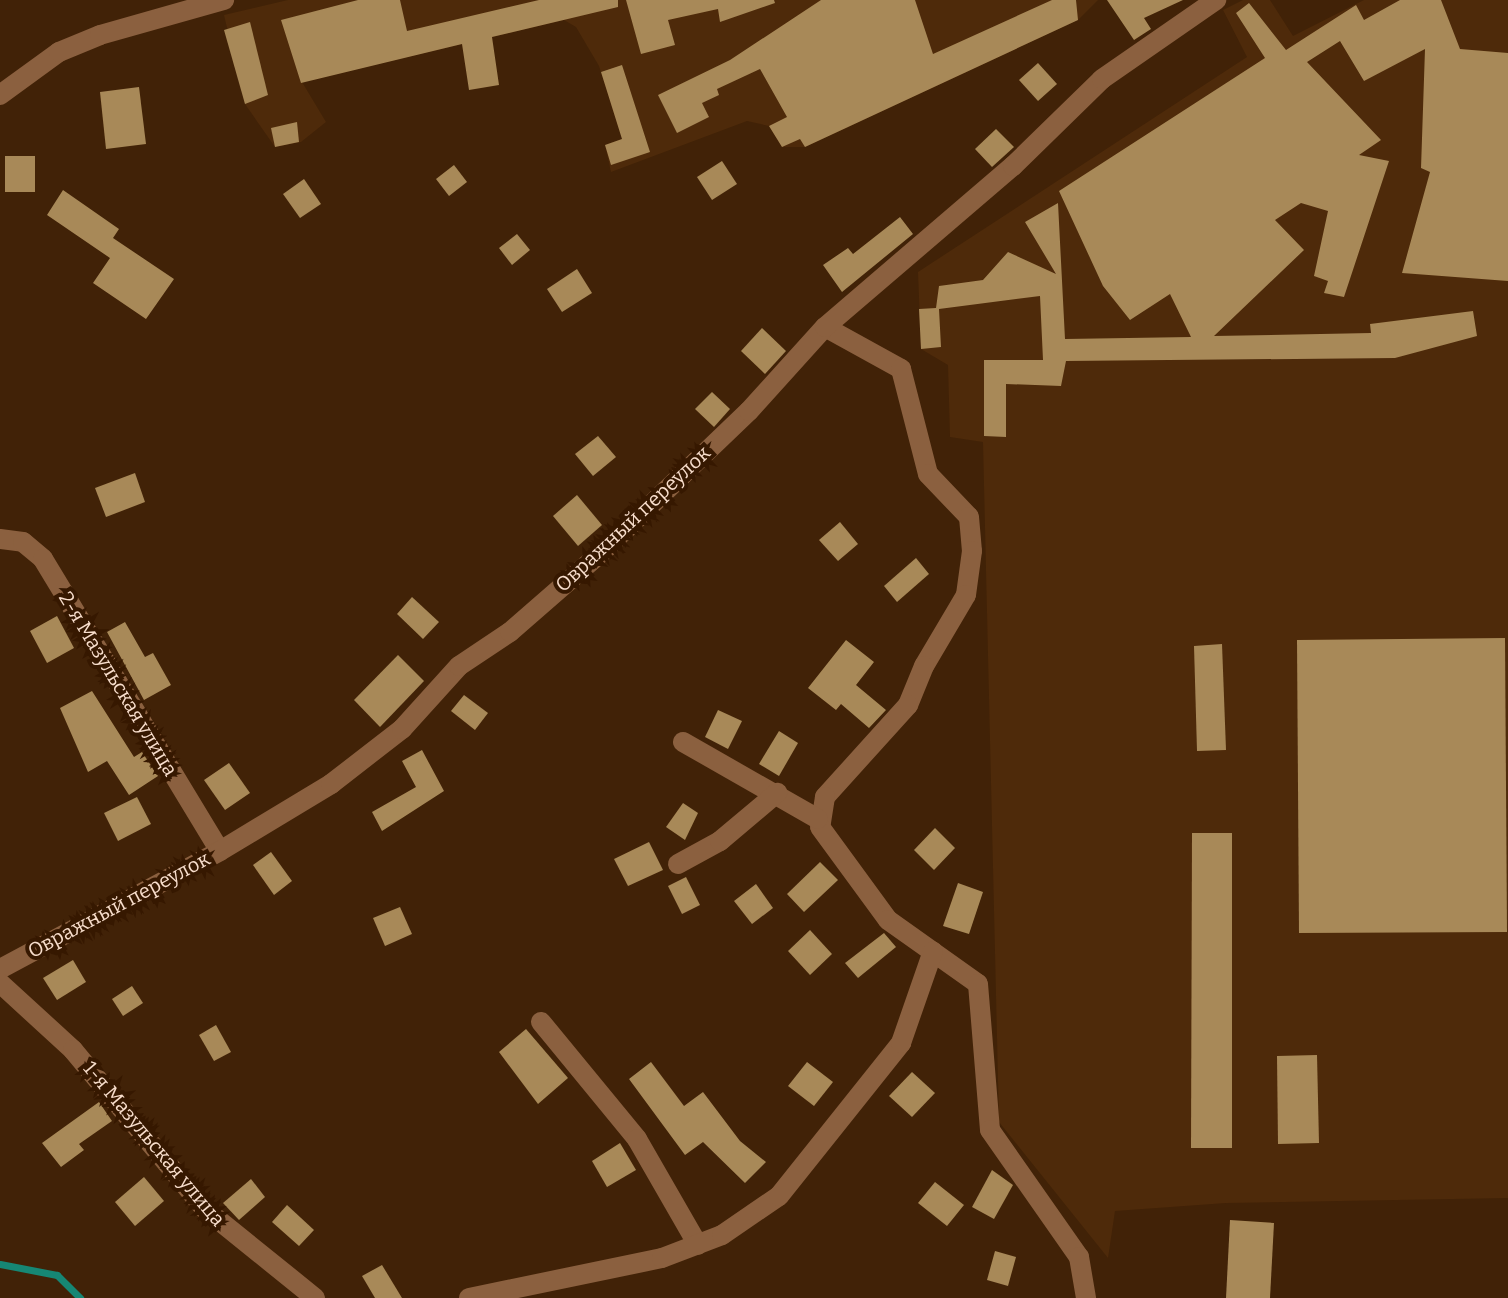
<!DOCTYPE html>
<html>
<head>
<meta charset="utf-8">
<style>
	body { margin:0 }
	#map { position:relative; width:1508px; height:1298px; overflow:hidden; background:#412207; font-family:Bitter,serif }
	div>[style] { position:absolute }
	[style*='--x'] { left:calc(var(--x)*1px); top:calc(var(--y)*1px); width:calc(var(--w)*1px); rotate:calc(var(--a)*1deg) }
	.built>* { inset:0; background:#4e2a0a }
	.stream>* { height:7px; margin:-3.5px; padding:0 3.5px; transform-origin:3.5px; border-radius:3.5px; background:#168774 }
	.building>* { inset:0; background:#a88958 }
	.street>* { height:20px; margin:-10px; padding:0 10px; transform-origin:10px; border-radius:10px; background:#8b603f }
	span { translate:-50% -50%; white-space:nowrap; text-align:center; line-height:1.15; -webkit-text-stroke:8px #361800; paint-order:stroke }
	.street-label { font-size:20px; color:#f8decc }
</style>
</head>
<body>
<div id="map">
	<div class="built">
		<div style="clip-path:polygon(288px 0,1098px 0,1078px 20px,805px 147px,782px 147px,769px 126px,747px 121px,611px 172px,605px 145px,622px 139px,599px 66px,576px 27px,564px 20px,302px 82px,326px 122px,301px 142px,275px 147px,245px 104px,224px 15px)"></div>
		<div style="clip-path:polygon(1243px 0,1270px 0,1293px 36px,1364px 0,1508px 0,1508px 1198px,1226px 1203px,1115px 1211px,1108px 1258px,999px 1122px,983px 442px,950px 437px,948px 365px,921px 349px,918px 272px,1247px 57px,1223px 10px)"></div>
	</div>
	<div class="stream">
		<div style="--x:0;--y:1264;--w:58;--a:10.9"></div>
		<div style="--x:57;--y:1275;--w:33;--a:45"></div>
	</div>
	<div class="building">
		<div style="clip-path:polygon(358px 0,400px 0,407px 31px,539px 0,618px 0,618px 7px,492px 37px,499px 85px,469px 90px,462px 44px,301px 83px,281px 20px)"></div>
		<div style="clip-path:polygon(626px 0,774px 0,775px 3px,720px 22px,718px 9px,668px 20px,675px 45px,641px 54px)"></div>
		<div style="clip-path:polygon(821px 0,915px 0,933px 54px,1052px 0,1076px 0,1078px 20px,805px 147px,800px 139px,782px 147px,769px 126px,787px 117px,760px 69px,717px 89px,719px 95px,702px 103px,709px 117px,677px 133px,658px 95px,730px 60px)"></div>
		<div style="clip-path:polygon(1107px 0,1183px 0,1144px 18px,1151px 29px,1134px 40px)"></div>
		<div style="clip-path:polygon(1400px 0,1441px 0,1460px 49px,1508px 53px,1508px 281px,1402px 273px,1430px 172px,1421px 168px,1425px 49px,1364px 81px,1340px 41px,1307px 62px,1381px 140px,1359px 155px,1389px 161px,1344px 297px,1324px 293px,1328px 281px,1314px 276px,1328px 211px,1301px 203px,1275px 220px,1304px 250px,1214px 336px,1371px 333px,1370px 324px,1473px 311px,1477px 336px,1395px 358px,1066px 361px,1061px 386px,1006px 384px,1006px 437px,984px 436px,984px 360px,1043px 360px,1040px 296px,939px 309px,941px 347px,921px 349px,919px 309px,936px 308px,939px 286px,983px 280px,1008px 252px,1056px 274px,1025px 222px,1058px 203px,1065px 339px,1191px 337px,1170px 294px,1130px 320px,1103px 286px,1059px 191px,1265px 58px,1236px 13px,1249px 3px,1286px 50px,1356px 5px,1364px 20px)"></div>
		<div style="clip-path:polygon(250px 22px,268px 95px,245px 104px,224px 30px)"></div>
		<div style="clip-path:polygon(1038px 63px,1057px 84px,1038px 101px,1019px 80px)"></div>
		<div style="clip-path:polygon(622px 65px,650px 152px,611px 165px,605px 145px,622px 139px,601px 72px)"></div>
		<div style="clip-path:polygon(139px 87px,146px 144px,106px 149px,100px 92px)"></div>
		<div style="clip-path:polygon(297px 122px,299px 142px,275px 147px,271px 128px)"></div>
		<div style="clip-path:polygon(996px 129px,1014px 147px,992px 167px,975px 149px)"></div>
		<div style="clip-path:polygon(5px 156px,35px 156px,35px 192px,5px 192px)"></div>
		<div style="clip-path:polygon(722px 161px,737px 184px,712px 200px,697px 177px)"></div>
		<div style="clip-path:polygon(454px 165px,467px 182px,449px 196px,436px 179px)"></div>
		<div style="clip-path:polygon(304px 179px,321px 204px,300px 218px,283px 194px)"></div>
		<div style="clip-path:polygon(63px 190px,119px 229px,113px 238px,174px 279px,146px 319px,93px 283px,110px 258px,47px 215px)"></div>
		<div style="clip-path:polygon(900px 217px,913px 234px,842px 292px,823px 265px,848px 248px,853px 254px)"></div>
		<div style="clip-path:polygon(517px 234px,530px 250px,512px 265px,499px 248px)"></div>
		<div style="clip-path:polygon(577px 269px,592px 293px,562px 312px,547px 289px)"></div>
		<div style="clip-path:polygon(762px 328px,786px 351px,765px 374px,741px 351px)"></div>
		<div style="clip-path:polygon(712px 392px,730px 409px,714px 427px,695px 409px)"></div>
		<div style="clip-path:polygon(598px 436px,616px 457px,593px 476px,575px 454px)"></div>
		<div style="clip-path:polygon(135px 473px,145px 502px,106px 517px,95px 488px)"></div>
		<div style="clip-path:polygon(577px 495px,602px 525px,578px 546px,553px 516px)"></div>
		<div style="clip-path:polygon(840px 522px,858px 544px,838px 561px,819px 540px)"></div>
		<div style="clip-path:polygon(916px 558px,929px 574px,897px 602px,884px 586px)"></div>
		<div style="clip-path:polygon(412px 597px,439px 622px,423px 639px,397px 614px)"></div>
		<div style="clip-path:polygon(57px 616px,74px 648px,47px 663px,30px 631px)"></div>
		<div style="clip-path:polygon(125px 622px,145px 657px,153px 653px,171px 685px,144px 700px,107px 632px)"></div>
		<div style="clip-path:polygon(1505px 638px,1507px 932px,1299px 933px,1297px 640px)"></div>
		<div style="clip-path:polygon(846px 640px,874px 662px,856px 685px,886px 710px,869px 728px,841px 704px,836px 710px,808px 688px)"></div>
		<div style="clip-path:polygon(1222px 644px,1226px 750px,1197px 751px,1194px 646px)"></div>
		<div style="clip-path:polygon(398px 655px,424px 681px,380px 727px,354px 700px)"></div>
		<div style="clip-path:polygon(92px 691px,134px 757px,142px 752px,158px 776px,129px 795px,107px 761px,88px 772px,60px 708px)"></div>
		<div style="clip-path:polygon(464px 695px,488px 713px,475px 730px,451px 711px)"></div>
		<div style="clip-path:polygon(718px 710px,742px 721px,728px 749px,705px 737px)"></div>
		<div style="clip-path:polygon(779px 731px,798px 743px,779px 776px,759px 764px)"></div>
		<div style="clip-path:polygon(422px 750px,444px 791px,382px 831px,372px 812px,416px 787px,402px 761px)"></div>
		<div style="clip-path:polygon(229px 763px,250px 793px,225px 810px,204px 780px)"></div>
		<div style="clip-path:polygon(137px 797px,151px 824px,118px 841px,104px 813px)"></div>
		<div style="clip-path:polygon(683px 803px,698px 813px,685px 840px,666px 827px)"></div>
		<div style="clip-path:polygon(935px 828px,955px 848px,934px 870px,914px 850px)"></div>
		<div style="clip-path:polygon(1192px 833px,1232px 833px,1232px 1148px,1191px 1148px)"></div>
		<div style="clip-path:polygon(649px 842px,663px 870px,628px 886px,614px 859px)"></div>
		<div style="clip-path:polygon(271px 852px,292px 881px,274px 895px,253px 865px)"></div>
		<div style="clip-path:polygon(820px 862px,838px 880px,804px 912px,787px 894px)"></div>
		<div style="clip-path:polygon(686px 877px,700px 905px,682px 914px,668px 886px)"></div>
		<div style="clip-path:polygon(958px 883px,983px 892px,969px 934px,943px 926px)"></div>
		<div style="clip-path:polygon(756px 884px,773px 908px,752px 924px,734px 901px)"></div>
		<div style="clip-path:polygon(400px 907px,412px 934px,385px 946px,373px 918px)"></div>
		<div style="clip-path:polygon(810px 930px,832px 954px,810px 975px,788px 951px)"></div>
		<div style="clip-path:polygon(884px 933px,896px 947px,858px 978px,845px 963px)"></div>
		<div style="clip-path:polygon(73px 960px,86px 982px,57px 1000px,43px 978px)"></div>
		<div style="clip-path:polygon(132px 986px,143px 1003px,123px 1016px,112px 999px)"></div>
		<div style="clip-path:polygon(216px 1025px,231px 1052px,214px 1061px,199px 1035px)"></div>
		<div style="clip-path:polygon(526px 1029px,568px 1078px,538px 1104px,499px 1052px)"></div>
		<div style="clip-path:polygon(1317px 1055px,1319px 1143px,1278px 1144px,1277px 1056px)"></div>
		<div style="clip-path:polygon(651px 1062px,684px 1106px,703px 1092px,740px 1141px,766px 1162px,745px 1183px,703px 1142px,685px 1155px,629px 1079px)"></div>
		<div style="clip-path:polygon(807px 1062px,833px 1082px,814px 1106px,788px 1086px)"></div>
		<div style="clip-path:polygon(912px 1072px,935px 1093px,912px 1117px,889px 1096px)"></div>
		<div style="clip-path:polygon(99px 1102px,112px 1121px,79px 1144px,84px 1150px,61px 1167px,42px 1143px)"></div>
		<div style="clip-path:polygon(620px 1143px,636px 1170px,607px 1187px,592px 1161px)"></div>
		<div style="clip-path:polygon(992px 1170px,1013px 1185px,994px 1219px,972px 1207px)"></div>
		<div style="clip-path:polygon(144px 1177px,164px 1201px,135px 1226px,115px 1202px)"></div>
		<div style="clip-path:polygon(251px 1179px,265px 1197px,239px 1220px,223px 1203px)"></div>
		<div style="clip-path:polygon(935px 1182px,964px 1205px,947px 1226px,918px 1203px)"></div>
		<div style="clip-path:polygon(287px 1205px,314px 1230px,299px 1246px,272px 1222px)"></div>
		<div style="clip-path:polygon(1230px 1220px,1274px 1223px,1270px 1298px,1226px 1298px)"></div>
		<div style="clip-path:polygon(995px 1251px,1016px 1257px,1008px 1286px,987px 1280px)"></div>
		<div style="clip-path:polygon(382px 1265px,402px 1298px,375px 1298px,362px 1276px)"></div>
	</div>
	<div class="street">
		<div style="--x:0;--y:95;--w:73;--a:-36.1"></div>
		<div style="--x:59;--y:52;--w:44;--a:-22.5"></div>
		<div style="--x:100;--y:35;--w:129;--a:-15.8"></div>
		<div style="--x:825;--y:327;--w:87;--a:28.9"></div>
		<div style="--x:901;--y:369;--w:108;--a:75.6"></div>
		<div style="--x:928;--y:474;--w:59;--a:46.4"></div>
		<div style="--x:969;--y:517;--w:34;--a:85"></div>
		<div style="--x:972;--y:551;--w:44;--a:97.8"></div>
		<div style="--x:966;--y:595;--w:82;--a:120.6"></div>
		<div style="--x:924;--y:666;--w:42;--a:112.3"></div>
		<div style="--x:908;--y:705;--w:124;--a:132.1"></div>
		<div style="--x:825;--y:797;--w:30;--a:99"></div>
		<div style="--x:820;--y:827;--w:115;--a:53.8"></div>
		<div style="--x:888;--y:920;--w:110;--a:35.4"></div>
		<div style="--x:978;--y:984;--w:146;--a:85.3"></div>
		<div style="--x:990;--y:1130;--w:155;--a:55"></div>
		<div style="--x:1079;--y:1257;--w:42;--a:80.3"></div>
		<div style="--x:0;--y:539;--w:23;--a:7"></div>
		<div style="--x:23;--y:542;--w:26;--a:40"></div>
		<div style="--x:43;--y:559;--w:341;--a:58.8"></div>
		<div style="--x:683;--y:742;--w:155;--a:29.7"></div>
		<div style="--x:678;--y:864;--w:48;--a:-28.7"></div>
		<div style="--x:720;--y:841;--w:75;--a:-40.1"></div>
		<div style="--x:0;--y:969;--w:250;--a:-28.2"></div>
		<div style="--x:220;--y:851;--w:130;--a:-31.1"></div>
		<div style="--x:331;--y:784;--w:90;--a:-37.8"></div>
		<div style="--x:402;--y:729;--w:85;--a:-47.9"></div>
		<div style="--x:459;--y:666;--w:61;--a:-33.7"></div>
		<div style="--x:510;--y:632;--w:126;--a:-41.1"></div>
		<div style="--x:605;--y:549;--w:199;--a:-43.8"></div>
		<div style="--x:749;--y:411;--w:113;--a:-47.9"></div>
		<div style="--x:825;--y:327;--w:248;--a:-40.6"></div>
		<div style="--x:1013;--y:166;--w:124;--a:-44.3"></div>
		<div style="--x:1102;--y:79;--w:139;--a:-34.7"></div>
		<div style="--x:0;--y:983;--w:99;--a:42.5"></div>
		<div style="--x:73;--y:1050;--w:208;--a:50.3"></div>
		<div style="--x:206;--y:1210;--w:140;--a:38.9"></div>
		<div style="--x:541;--y:1022;--w:151;--a:50.6"></div>
		<div style="--x:637;--y:1139;--w:122;--a:60.1"></div>
		<div style="--x:469;--y:1298;--w:197;--a:-11.7"></div>
		<div style="--x:662;--y:1258;--w:64;--a:-21"></div>
		<div style="--x:722;--y:1235;--w:69;--a:-34.4"></div>
		<div style="--x:779;--y:1196;--w:196;--a:-51.4"></div>
		<div style="--x:901;--y:1043;--w:97;--a:-70.8"></div>
	</div>
	<div class="street-label">
		<span style="left:633px;top:519px;rotate:-43deg">Овражный переулок</span>
		<span style="left:118px;top:684px;rotate:59deg">2-я Мазульская улица</span>
		<span style="left:119px;top:905px;rotate:-28deg">Овражный переулок</span>
		<span style="left:154px;top:1144px;rotate:50deg">1-я Мазульская улица</span>
	</div>
</div>
</body>
</html>
